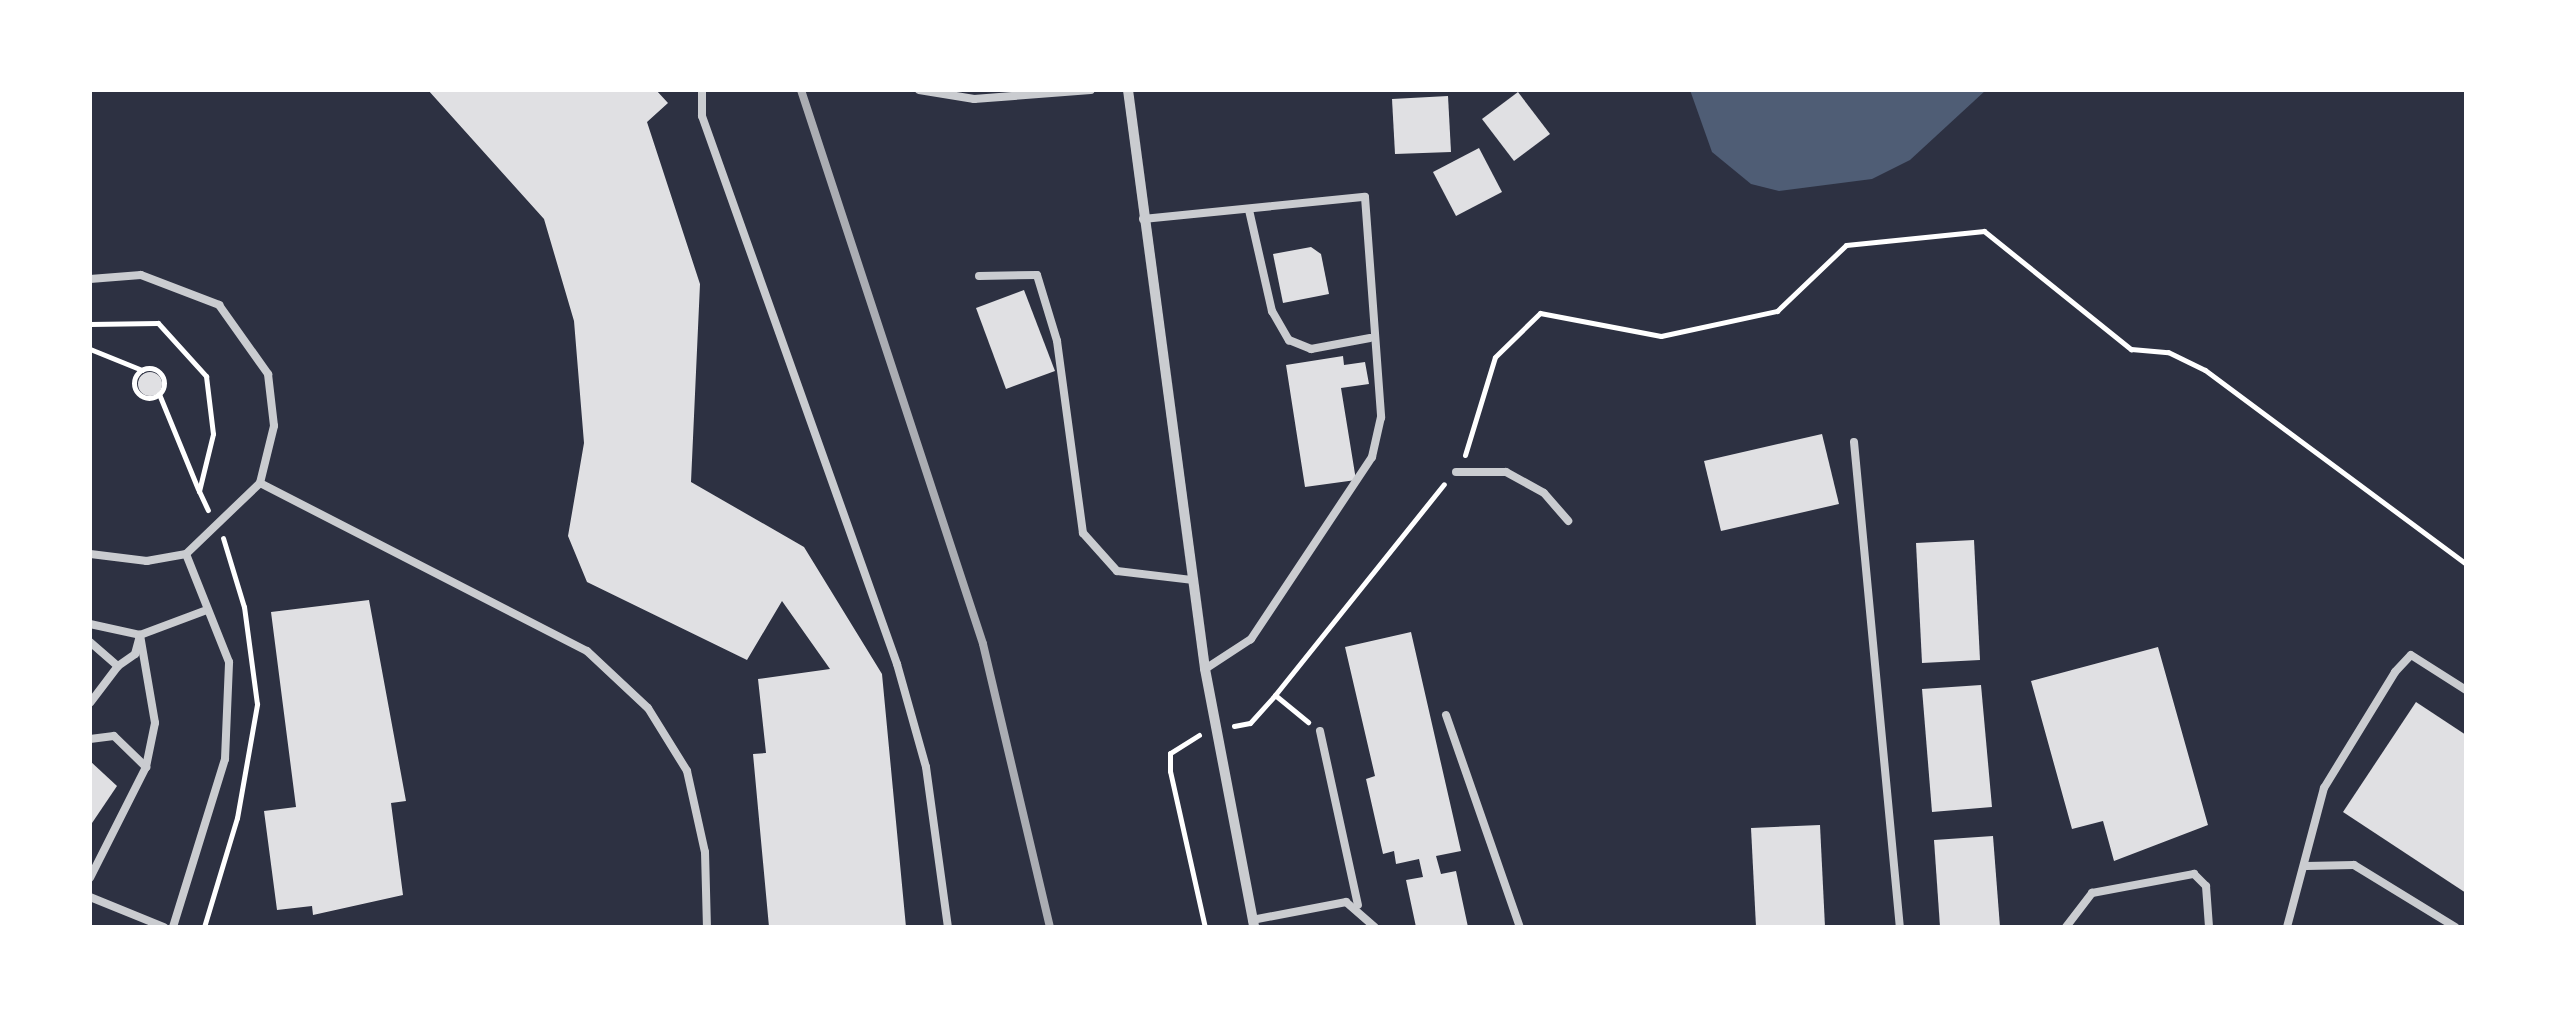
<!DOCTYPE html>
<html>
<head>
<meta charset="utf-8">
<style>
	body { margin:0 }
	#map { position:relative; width:2556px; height:1017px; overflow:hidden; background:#2d3142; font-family:Ubuntu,sans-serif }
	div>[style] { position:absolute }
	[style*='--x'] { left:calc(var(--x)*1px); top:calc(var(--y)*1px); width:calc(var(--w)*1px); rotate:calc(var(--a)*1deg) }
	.water>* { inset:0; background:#4f5d75 }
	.building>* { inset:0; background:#e0e0e3 }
	.round { border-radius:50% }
	.path>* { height:5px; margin:-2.5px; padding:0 2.5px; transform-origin:2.5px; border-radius:2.5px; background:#fff }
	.path>.ring { margin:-2.5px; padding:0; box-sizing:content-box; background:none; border:5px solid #fff; border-radius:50% }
	.service>* { height:8px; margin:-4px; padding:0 4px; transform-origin:4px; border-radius:4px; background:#caccd0 }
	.minor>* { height:10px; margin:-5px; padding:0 5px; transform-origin:5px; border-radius:5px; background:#caccd0 }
	.rail>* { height:8px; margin:-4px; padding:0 4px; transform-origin:4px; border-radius:4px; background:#abadb3 }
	span { translate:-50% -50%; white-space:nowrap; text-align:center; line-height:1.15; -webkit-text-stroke:8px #fff; paint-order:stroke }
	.frame { position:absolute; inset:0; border:92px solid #fff; pointer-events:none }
</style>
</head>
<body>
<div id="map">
	<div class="water">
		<div style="clip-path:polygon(1690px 90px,1986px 90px,1910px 160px,1872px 179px,1779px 191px,1751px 184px,1712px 152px)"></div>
	</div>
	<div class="building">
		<div style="clip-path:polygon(428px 90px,656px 90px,668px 103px,647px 122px,700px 284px,691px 482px,804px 547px,882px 674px,906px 927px,769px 927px,753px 754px,766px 753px,758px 679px,830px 669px,782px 601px,747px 660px,587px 582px,568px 536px,584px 443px,574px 321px,544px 219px)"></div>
		<div style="clip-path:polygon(1518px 92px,1550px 134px,1514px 161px,1482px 119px)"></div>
		<div style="clip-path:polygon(1448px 96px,1451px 152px,1395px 154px,1392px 99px)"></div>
		<div style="clip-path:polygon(1479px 148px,1502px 192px,1456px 216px,1433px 172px)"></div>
		<div style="clip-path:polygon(1311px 247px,1321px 254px,1329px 294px,1283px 303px,1273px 254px)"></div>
		<div style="clip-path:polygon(1024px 290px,1055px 371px,1006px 389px,976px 308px)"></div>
		<div style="clip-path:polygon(1343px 356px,1344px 365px,1365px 362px,1369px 384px,1341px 388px,1356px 480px,1305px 487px,1286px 365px)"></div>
		<div class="round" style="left:138px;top:372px;width:24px;height:24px"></div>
		<div style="clip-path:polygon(1822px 434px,1839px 504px,1721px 531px,1704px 461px)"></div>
		<div style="clip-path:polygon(1974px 540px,1980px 660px,1922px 663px,1916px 543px)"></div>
		<div style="clip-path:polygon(369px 600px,406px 801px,391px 803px,403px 895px,313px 915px,312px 906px,277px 910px,264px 811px,296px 807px,271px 612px)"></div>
		<div style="clip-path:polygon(1411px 632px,1461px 851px,1436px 856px,1441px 874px,1456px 871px,1468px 927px,1416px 927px,1406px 880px,1423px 877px,1419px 859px,1396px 864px,1394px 851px,1383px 854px,1366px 779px,1375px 776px,1345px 647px)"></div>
		<div style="clip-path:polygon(2158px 647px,2208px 825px,2114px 861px,2103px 821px,2072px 829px,2031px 681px)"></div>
		<div style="clip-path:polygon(1981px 685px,1992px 807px,1932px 812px,1922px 689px)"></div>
		<div style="clip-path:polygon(2416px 702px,2466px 735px,2466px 893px,2343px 812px)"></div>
		<div style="clip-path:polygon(90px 761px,117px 786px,90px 826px)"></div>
		<div style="clip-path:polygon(1820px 825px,1825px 927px,1756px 927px,1751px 828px)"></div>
		<div style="clip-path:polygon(1993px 836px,2000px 927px,1940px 927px,1934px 840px)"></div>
	</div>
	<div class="path">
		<div style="--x:90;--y:324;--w:68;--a:-0.8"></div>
		<div style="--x:158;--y:323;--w:72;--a:47.8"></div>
		<div style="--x:206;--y:376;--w:58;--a:83.1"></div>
		<div style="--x:213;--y:434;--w:59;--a:103.8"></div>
		<div style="--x:199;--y:491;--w:21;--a:65"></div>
		<div style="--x:90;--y:349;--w:56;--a:22"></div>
		<div class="ring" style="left:134px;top:368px;width:25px;height:25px"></div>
		<div style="--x:159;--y:394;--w:103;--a:67.7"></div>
		<div style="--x:1465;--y:455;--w:102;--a:-73"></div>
		<div style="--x:1495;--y:357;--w:63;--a:-44.4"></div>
		<div style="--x:1540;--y:313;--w:123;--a:10.8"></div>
		<div style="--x:1661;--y:336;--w:119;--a:-12.2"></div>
		<div style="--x:1777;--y:311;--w:95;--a:-43.7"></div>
		<div style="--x:1846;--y:245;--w:139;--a:-5.8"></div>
		<div style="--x:1984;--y:231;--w:189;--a:38.8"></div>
		<div style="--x:2131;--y:349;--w:37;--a:5"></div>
		<div style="--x:2168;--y:352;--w:41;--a:25.9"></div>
		<div style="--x:2205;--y:370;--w:325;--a:36.6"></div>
		<div style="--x:1275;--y:695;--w:43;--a:39.3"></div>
		<div style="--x:1234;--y:726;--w:16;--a:-11"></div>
		<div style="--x:1250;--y:723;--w:38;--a:-48"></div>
		<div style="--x:1275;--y:695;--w:270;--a:-51.3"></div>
		<div style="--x:1199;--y:735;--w:34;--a:148"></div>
		<div style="--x:1170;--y:753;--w:18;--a:90"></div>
		<div style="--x:1170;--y:771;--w:160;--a:77.4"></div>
		<div style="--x:204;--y:927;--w:114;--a:-73.2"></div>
		<div style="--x:237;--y:818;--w:116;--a:-80"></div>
		<div style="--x:257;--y:704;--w:98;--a:-97.6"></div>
		<div style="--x:244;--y:607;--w:72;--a:-106.9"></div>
	</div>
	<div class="service">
		<div style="--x:702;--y:90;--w:26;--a:90"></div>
		<div style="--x:702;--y:116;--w:582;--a:70.41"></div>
		<div style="--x:897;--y:664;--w:107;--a:74.3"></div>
		<div style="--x:926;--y:767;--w:162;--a:82.2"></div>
		<div style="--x:919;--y:90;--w:56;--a:9.3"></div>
		<div style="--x:974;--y:99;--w:117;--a:-4.4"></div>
		<div style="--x:1249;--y:210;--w:104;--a:77.2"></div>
		<div style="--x:1272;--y:311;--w:34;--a:60"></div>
		<div style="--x:1289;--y:340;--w:24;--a:22"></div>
		<div style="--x:1311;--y:349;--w:60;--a:-10.6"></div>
		<div style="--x:1143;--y:219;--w:223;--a:-5.7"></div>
		<div style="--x:1365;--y:197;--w:221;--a:85.8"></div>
		<div style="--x:1381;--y:417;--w:41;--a:102.7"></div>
		<div style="--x:1372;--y:457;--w:219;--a:123.6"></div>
		<div style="--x:1251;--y:639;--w:55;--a:146.9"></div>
		<div style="--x:979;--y:276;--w:58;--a:-1"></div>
		<div style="--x:1037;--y:275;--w:69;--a:73.1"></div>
		<div style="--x:1057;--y:341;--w:194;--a:82.3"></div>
		<div style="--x:1083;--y:533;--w:51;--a:48.2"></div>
		<div style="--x:1117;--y:571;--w:77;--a:6.8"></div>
		<div style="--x:90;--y:279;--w:51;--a:-4.5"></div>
		<div style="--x:141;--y:275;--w:84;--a:21"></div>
		<div style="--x:219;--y:305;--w:85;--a:54.6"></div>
		<div style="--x:268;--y:374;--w:52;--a:83.4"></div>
		<div style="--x:274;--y:426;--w:59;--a:103.8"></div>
		<div style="--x:260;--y:483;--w:103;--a:136.2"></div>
		<div style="--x:186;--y:554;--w:40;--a:170"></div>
		<div style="--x:147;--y:561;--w:57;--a:-173"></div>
		<div style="--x:1854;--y:442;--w:487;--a:84.6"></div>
		<div style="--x:1456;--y:472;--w:50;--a:0"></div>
		<div style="--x:1506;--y:472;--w:43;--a:28.9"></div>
		<div style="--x:1544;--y:493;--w:37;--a:49"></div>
		<div style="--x:260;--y:483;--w:368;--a:27.2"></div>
		<div style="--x:587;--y:651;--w:83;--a:43.1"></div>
		<div style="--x:648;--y:708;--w:74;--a:58.2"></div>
		<div style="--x:687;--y:771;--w:83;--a:77.5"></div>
		<div style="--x:705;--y:852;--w:75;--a:88.5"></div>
		<div style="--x:90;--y:624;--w:51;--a:12.4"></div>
		<div style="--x:140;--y:635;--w:72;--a:-20.5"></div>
		<div style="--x:140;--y:635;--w:89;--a:80.3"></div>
		<div style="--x:155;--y:723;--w:45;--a:101.6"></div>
		<div style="--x:90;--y:642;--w:37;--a:41"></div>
		<div style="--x:118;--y:666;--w:46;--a:127.1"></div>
		<div style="--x:118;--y:666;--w:21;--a:-35"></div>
		<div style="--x:135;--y:654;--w:20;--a:-75"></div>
		<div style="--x:1446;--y:715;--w:225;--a:70.8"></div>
		<div style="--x:1320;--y:731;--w:178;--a:77.7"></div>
		<div style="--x:90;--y:739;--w:24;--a:-7"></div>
		<div style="--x:114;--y:736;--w:45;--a:44.1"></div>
		<div style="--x:146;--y:767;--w:124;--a:116.8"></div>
		<div style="--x:2306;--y:866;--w:48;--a:-1.2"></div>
		<div style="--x:2354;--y:865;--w:119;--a:31.5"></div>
		<div style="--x:90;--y:897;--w:80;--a:22.1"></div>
		<div style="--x:1252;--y:920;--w:96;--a:-10.8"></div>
		<div style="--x:1346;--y:902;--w:38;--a:41"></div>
		<div style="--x:173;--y:927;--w:176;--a:-72.8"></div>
		<div style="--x:225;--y:759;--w:97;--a:-87.6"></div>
		<div style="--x:229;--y:662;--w:116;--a:-111.7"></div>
		<div style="--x:2066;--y:927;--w:43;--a:-52.6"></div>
		<div style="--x:2092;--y:893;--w:104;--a:-10.6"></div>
		<div style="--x:2194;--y:874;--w:17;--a:45"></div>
		<div style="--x:2206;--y:886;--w:41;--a:85.8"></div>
		<div style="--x:2287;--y:927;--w:144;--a:-75.1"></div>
		<div style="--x:2324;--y:788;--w:136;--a:-58.5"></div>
		<div style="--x:2395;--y:672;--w:23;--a:-47"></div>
		<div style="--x:2411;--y:655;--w:65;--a:32.5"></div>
	</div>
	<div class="minor">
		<div style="--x:1128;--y:90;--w:584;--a:82.42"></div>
		<div style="--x:1205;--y:669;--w:263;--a:79.2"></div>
	</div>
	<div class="rail">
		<div style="--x:801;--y:90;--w:583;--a:71.81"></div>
		<div style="--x:983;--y:644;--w:291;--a:76.7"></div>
	</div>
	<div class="frame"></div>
</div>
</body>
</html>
